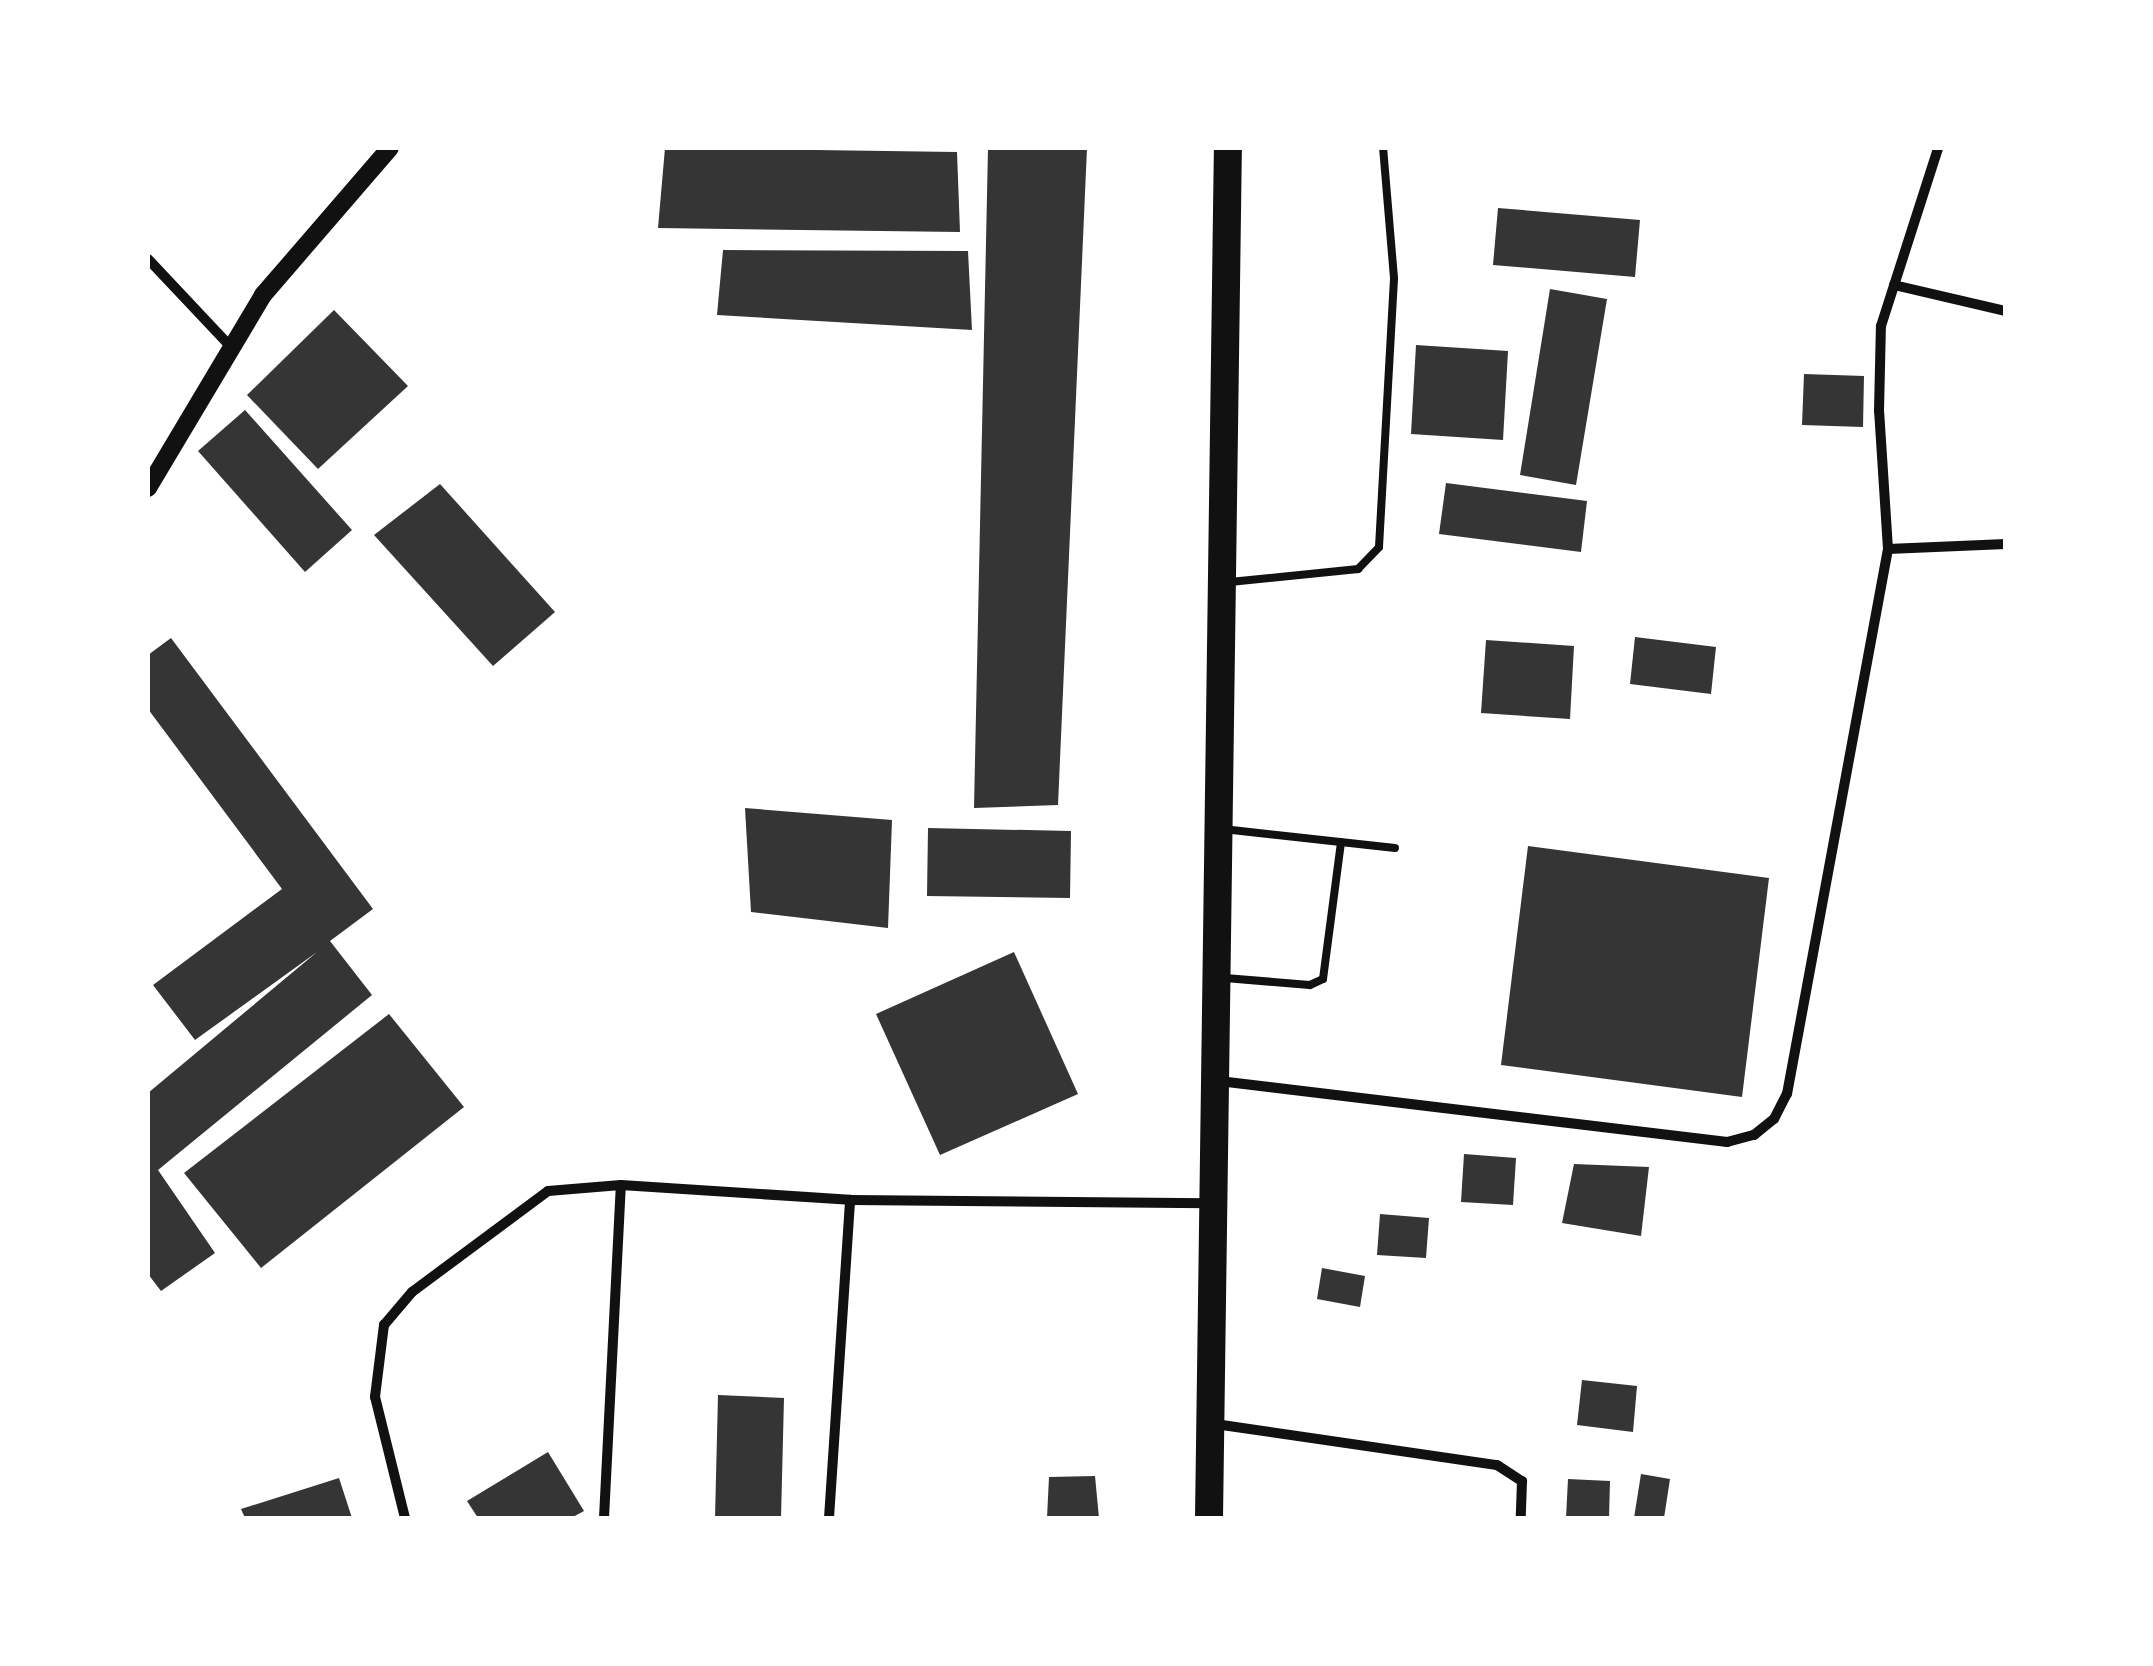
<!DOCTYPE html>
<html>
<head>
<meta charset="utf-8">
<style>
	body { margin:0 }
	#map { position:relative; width:2153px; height:1666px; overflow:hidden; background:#fff; font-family:Manrope,sans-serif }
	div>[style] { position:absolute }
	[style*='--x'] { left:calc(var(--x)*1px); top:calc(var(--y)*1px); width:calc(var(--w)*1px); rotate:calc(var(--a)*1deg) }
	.building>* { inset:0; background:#353535 }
	.service>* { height:8px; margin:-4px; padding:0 4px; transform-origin:4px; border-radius:4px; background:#111 }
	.minor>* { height:10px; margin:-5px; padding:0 5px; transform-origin:5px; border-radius:5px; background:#111 }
	.tertiary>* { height:18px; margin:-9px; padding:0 9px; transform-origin:9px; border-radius:9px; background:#111 }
	.trunk>* { height:28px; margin:-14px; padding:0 14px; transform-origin:14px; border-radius:14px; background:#111 }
	span { translate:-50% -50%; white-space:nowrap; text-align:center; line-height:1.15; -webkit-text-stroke:9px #fff; paint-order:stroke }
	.frame { position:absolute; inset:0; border:150px solid #fff; pointer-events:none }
</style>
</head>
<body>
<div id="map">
	<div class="building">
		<div style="clip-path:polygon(665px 148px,957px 152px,960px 232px,658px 228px)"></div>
		<div style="clip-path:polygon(988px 148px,1087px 148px,1058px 805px,974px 808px)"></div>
		<div style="clip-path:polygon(1498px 208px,1640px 220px,1635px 277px,1493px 265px)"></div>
		<div style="clip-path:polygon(723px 250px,968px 251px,972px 330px,717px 315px)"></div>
		<div style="clip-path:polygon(1550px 289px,1607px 299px,1576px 485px,1520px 475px)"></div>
		<div style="clip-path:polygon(334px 310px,408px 386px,318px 469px,247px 395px)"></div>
		<div style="clip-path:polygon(1416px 345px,1508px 351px,1503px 440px,1411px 434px)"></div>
		<div style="clip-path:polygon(1804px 374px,1864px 376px,1863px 427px,1802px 425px)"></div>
		<div style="clip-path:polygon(245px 410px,352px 530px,305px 572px,198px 451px)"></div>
		<div style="clip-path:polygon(1446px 483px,1587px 501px,1581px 552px,1439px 534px)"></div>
		<div style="clip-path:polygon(440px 484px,555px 612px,493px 666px,374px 535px)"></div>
		<div style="clip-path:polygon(1635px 637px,1716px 647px,1711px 694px,1630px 684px)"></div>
		<div style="clip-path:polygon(171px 638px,373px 909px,330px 941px,372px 995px,158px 1170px,215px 1253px,161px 1291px,148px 1274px,148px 1093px,317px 952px,195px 1040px,153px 985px,282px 889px,148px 709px,148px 655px)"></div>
		<div style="clip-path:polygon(1486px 640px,1574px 646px,1570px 719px,1481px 713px)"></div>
		<div style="clip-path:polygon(745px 808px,892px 820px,888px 928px,751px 912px)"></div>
		<div style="clip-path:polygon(928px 828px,1071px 831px,1070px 898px,927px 896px)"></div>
		<div style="clip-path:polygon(1528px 846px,1769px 878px,1742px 1097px,1501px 1065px)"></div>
		<div style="clip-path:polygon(1014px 952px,1078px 1094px,940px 1155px,876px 1014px)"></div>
		<div style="clip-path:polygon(389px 1014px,464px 1107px,261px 1268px,184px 1173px)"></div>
		<div style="clip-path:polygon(1464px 1154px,1516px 1158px,1513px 1205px,1461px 1202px)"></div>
		<div style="clip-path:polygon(1574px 1164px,1649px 1167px,1641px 1236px,1562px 1223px)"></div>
		<div style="clip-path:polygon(1380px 1214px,1429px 1218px,1426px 1258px,1377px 1255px)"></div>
		<div style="clip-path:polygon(1322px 1268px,1365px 1276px,1360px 1307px,1317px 1299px)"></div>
		<div style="clip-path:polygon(1582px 1380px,1637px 1386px,1633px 1432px,1577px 1425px)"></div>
		<div style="clip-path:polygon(718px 1395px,784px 1398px,781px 1518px,715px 1518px)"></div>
		<div style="clip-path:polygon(548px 1452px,584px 1511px,571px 1518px,478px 1518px,467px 1501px)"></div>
		<div style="clip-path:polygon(1641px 1474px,1670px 1479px,1664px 1518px,1634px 1518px)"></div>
		<div style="clip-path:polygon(1095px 1476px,1099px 1518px,1047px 1518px,1049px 1477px)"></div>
		<div style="clip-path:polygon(339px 1478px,352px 1518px,245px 1518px,241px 1509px)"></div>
		<div style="clip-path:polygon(1568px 1479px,1610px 1481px,1609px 1518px,1566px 1518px)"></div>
	</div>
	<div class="service">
		<div style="--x:1230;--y:582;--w:129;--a:-5.8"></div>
		<div style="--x:1358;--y:569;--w:30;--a:-46"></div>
		<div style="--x:1379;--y:547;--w:269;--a:-86.8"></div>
		<div style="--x:1394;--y:278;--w:130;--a:-94.8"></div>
		<div style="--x:1223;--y:829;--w:173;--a:6.3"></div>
		<div style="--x:1225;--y:978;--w:85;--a:4.7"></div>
		<div style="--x:1310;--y:985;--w:14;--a:-25"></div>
		<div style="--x:1323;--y:979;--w:138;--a:-82.5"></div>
	</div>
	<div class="minor">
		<div style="--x:148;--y:259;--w:120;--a:46.7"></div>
		<div style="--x:1894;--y:285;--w:115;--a:13.1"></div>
		<div style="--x:1888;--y:549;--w:118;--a:-2.4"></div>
		<div style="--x:1219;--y:1081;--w:512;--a:6.85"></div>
		<div style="--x:1727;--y:1142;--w:28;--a:-15"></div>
		<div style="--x:1754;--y:1135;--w:26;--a:-39"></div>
		<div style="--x:1774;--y:1119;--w:28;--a:-63"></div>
		<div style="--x:1787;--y:1094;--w:554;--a:-79.5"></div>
		<div style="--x:1888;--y:549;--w:138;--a:-93.7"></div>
		<div style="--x:1879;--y:411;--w:85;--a:-88.7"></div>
		<div style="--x:1881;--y:326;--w:187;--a:-72.2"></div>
		<div style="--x:1215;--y:1424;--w:285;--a:8.3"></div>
		<div style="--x:1497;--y:1465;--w:30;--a:33"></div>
		<div style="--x:1522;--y:1481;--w:37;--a:92"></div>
		<div style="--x:405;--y:1518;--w:125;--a:-103.9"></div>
		<div style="--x:375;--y:1397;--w:73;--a:-82.9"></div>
		<div style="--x:384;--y:1325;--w:43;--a:-49.7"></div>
		<div style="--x:412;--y:1292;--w:169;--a:-36.6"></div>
		<div style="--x:548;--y:1191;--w:73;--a:-4.7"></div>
		<div style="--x:621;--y:1185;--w:229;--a:3.7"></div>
		<div style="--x:850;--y:1200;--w:359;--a:0.5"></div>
		<div style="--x:604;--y:1518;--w:333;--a:-87.1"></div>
		<div style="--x:829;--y:1518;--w:319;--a:-86.2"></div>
	</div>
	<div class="tertiary">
		<div style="--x:148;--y:488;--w:225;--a:-59.2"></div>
		<div style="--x:263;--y:295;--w:194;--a:-49.2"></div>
	</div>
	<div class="trunk">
		<div style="--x:1209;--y:1518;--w:1370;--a:-89.21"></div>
	</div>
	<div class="frame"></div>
</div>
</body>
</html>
